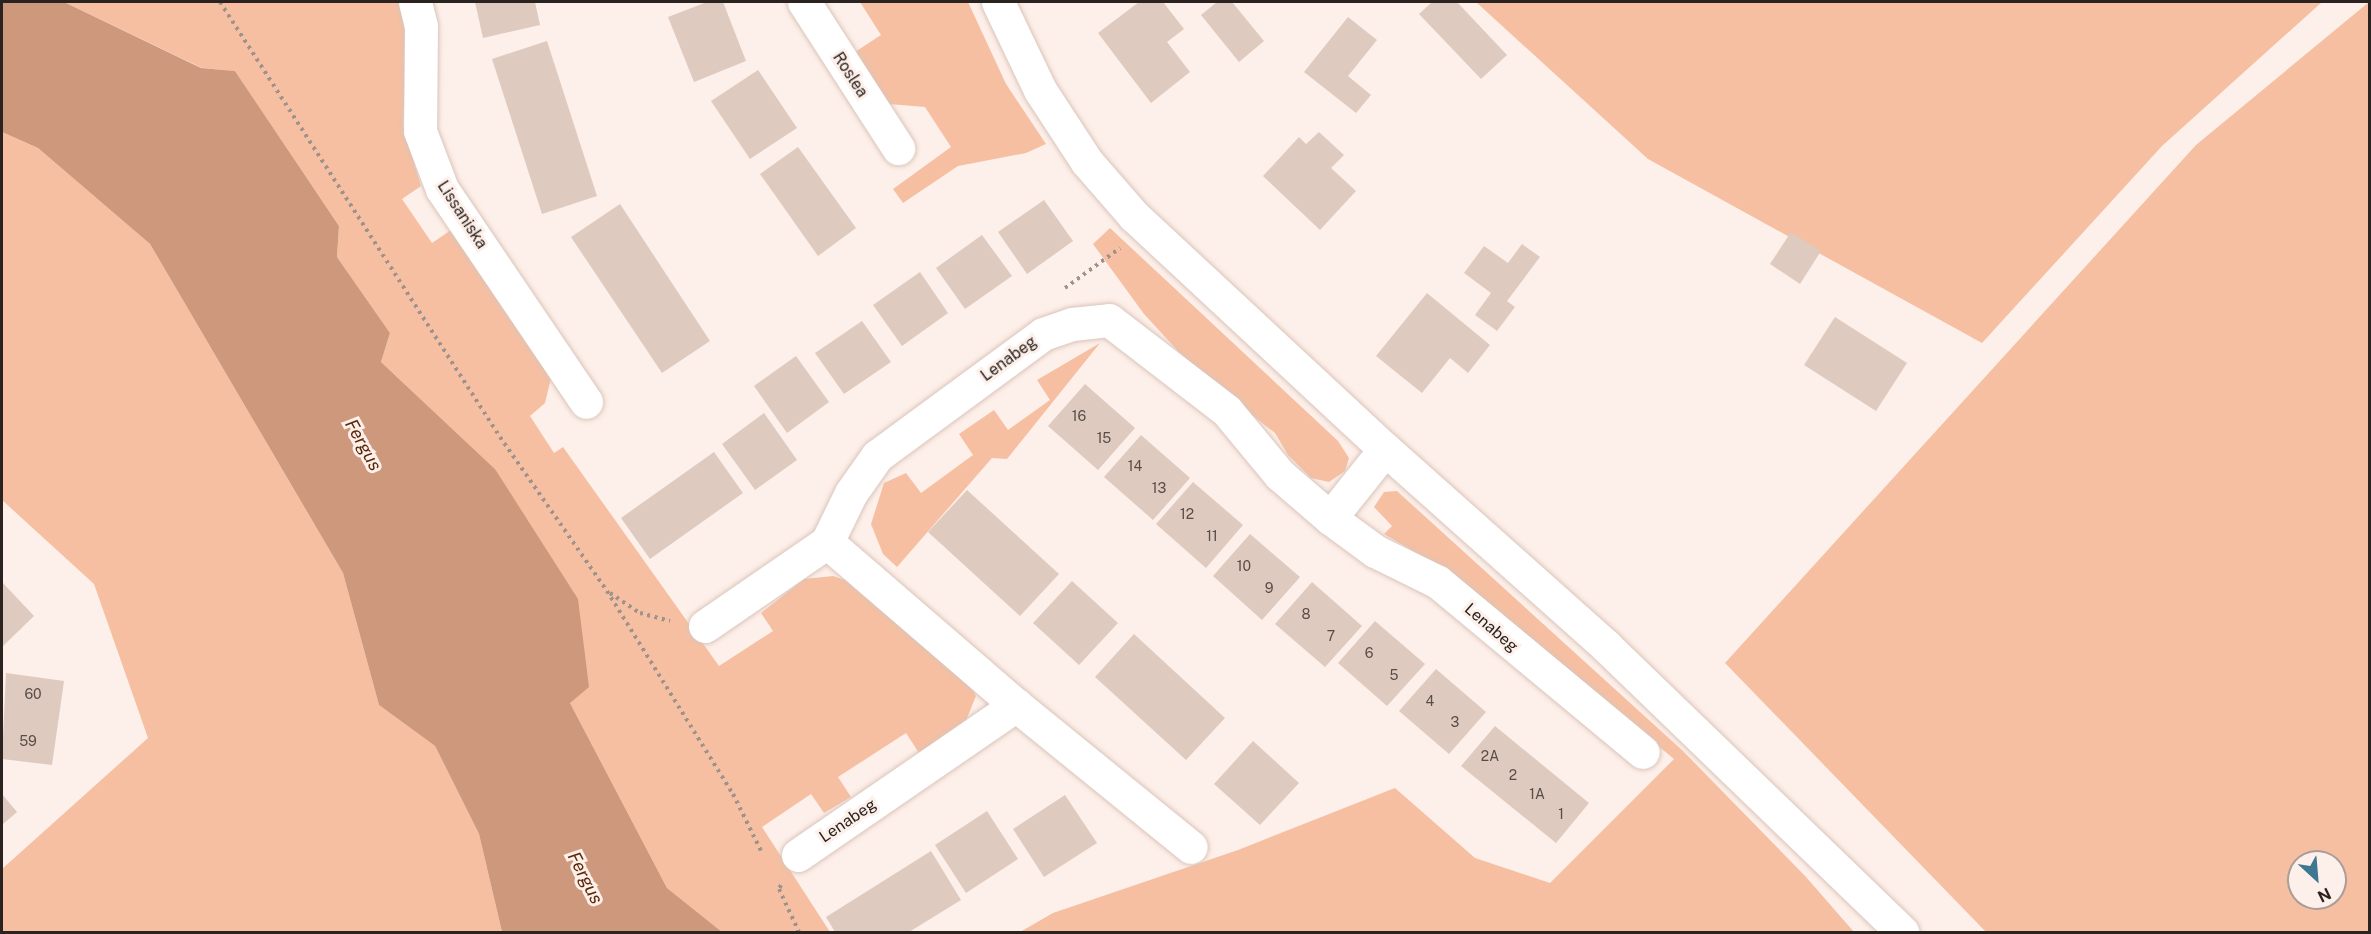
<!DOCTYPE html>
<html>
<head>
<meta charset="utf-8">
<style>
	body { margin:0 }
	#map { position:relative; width:2371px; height:934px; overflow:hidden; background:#fdefe9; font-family:"Public Sans",sans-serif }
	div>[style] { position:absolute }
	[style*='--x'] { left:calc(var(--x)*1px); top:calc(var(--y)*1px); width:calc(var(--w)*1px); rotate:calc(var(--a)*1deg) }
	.green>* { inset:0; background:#f6bfa2 }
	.water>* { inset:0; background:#ce987c }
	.building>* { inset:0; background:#dfcabf }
	.path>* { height:4px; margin-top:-2px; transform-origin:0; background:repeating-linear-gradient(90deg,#9e928d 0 3px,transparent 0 7.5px) }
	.roads { filter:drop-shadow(0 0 2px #dac5ba) drop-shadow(0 0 2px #dac5ba) }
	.minor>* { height:33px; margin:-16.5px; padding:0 16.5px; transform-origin:16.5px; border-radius:16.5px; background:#fff }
	.tertiary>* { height:33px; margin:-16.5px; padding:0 16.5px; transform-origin:16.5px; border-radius:16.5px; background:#fff }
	span { translate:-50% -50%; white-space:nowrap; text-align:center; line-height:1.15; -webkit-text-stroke:6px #fdefe9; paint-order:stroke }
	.number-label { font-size:14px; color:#584d47 }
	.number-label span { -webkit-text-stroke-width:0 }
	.street-label { font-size:16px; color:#2b231f }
	.water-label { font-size:18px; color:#5a2808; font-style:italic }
	.frame { position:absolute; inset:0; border:3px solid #2b231f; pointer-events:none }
	.north { position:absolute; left:2287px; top:850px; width:60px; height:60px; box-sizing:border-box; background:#fdefe9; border:2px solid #a99d98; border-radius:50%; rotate:154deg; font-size:16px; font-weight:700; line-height:24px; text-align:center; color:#2b231f }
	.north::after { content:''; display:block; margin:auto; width:21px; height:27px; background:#3e7791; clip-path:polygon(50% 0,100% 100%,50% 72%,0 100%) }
</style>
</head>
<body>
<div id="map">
	<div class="green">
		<div style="clip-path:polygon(64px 2px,399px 2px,407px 43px,403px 126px,421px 186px,402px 199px,432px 243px,451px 230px,551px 378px,545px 403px,530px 416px,554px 453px,563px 447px,719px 666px,773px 631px,761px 613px,804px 579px,833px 576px,845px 580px,971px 687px,976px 696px,965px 723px,919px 753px,906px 733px,838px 777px,851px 797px,824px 813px,811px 794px,762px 827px,830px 932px,722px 932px,667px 888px,570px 703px,495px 469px,381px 362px,390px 333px,337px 257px,339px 226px,235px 71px,202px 68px)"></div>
		<div style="clip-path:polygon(860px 2px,968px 2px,1006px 84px,1046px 144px,1026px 153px,958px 166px,903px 203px,893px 189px,951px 147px,925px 107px,889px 104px,855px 52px,881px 35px)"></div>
		<div style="clip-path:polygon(1476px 2px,2322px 2px,2162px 146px,1982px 343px,1648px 159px)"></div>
		<div style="clip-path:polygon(evenodd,2369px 2px,2369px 932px,1986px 932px,1725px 663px,2196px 145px,2369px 2px,2299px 862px,2335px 862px,2335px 898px,2299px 898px,2299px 862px)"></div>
		<div style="clip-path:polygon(2px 132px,38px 148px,150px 244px,343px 573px,379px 705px,435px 746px,479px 834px,502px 932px,2px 932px,2px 869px,148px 738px,94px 584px,2px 500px)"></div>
		<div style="clip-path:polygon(1110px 228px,1338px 441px,1349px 458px,1345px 471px,1329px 482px,1311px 478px,1288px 455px,1275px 433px,1199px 374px,1144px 314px,1093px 244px)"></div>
		<div style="clip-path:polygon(1100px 343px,1007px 459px,992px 458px,897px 567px,883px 554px,871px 524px,884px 483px,906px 473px,921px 493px,973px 455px,959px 434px,994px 410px,1008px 430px,1050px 400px,1037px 380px)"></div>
		<div style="clip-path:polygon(1397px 491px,1683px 751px,1806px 877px,1854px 932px,1020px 932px,1053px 913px,1238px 850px,1395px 788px,1475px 858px,1550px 883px,1674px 759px,1447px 571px,1384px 534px,1392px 526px,1374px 507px,1384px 492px)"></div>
	</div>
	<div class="water">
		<div style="clip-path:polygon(2px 2px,64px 2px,201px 68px,235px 71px,339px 226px,337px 257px,390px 333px,381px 362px,495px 469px,578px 599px,589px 687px,570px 703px,667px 888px,722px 932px,502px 932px,479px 834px,435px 746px,379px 705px,343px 573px,150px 244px,38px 148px,2px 132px)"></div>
	</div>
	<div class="building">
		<div style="clip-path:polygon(475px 2px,535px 2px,540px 25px,483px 38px)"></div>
		<div style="clip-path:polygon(707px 2px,723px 2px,746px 61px,694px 82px,668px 17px)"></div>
		<div style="clip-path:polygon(1139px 2px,1163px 2px,1184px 29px,1167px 42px,1190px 72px,1151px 103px,1098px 33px)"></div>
		<div style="clip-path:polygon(1217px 2px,1232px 2px,1264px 41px,1239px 62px,1201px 15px)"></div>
		<div style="clip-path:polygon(1432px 2px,1457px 2px,1507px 55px,1481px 79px,1419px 14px)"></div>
		<div style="clip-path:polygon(1348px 17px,1377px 40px,1348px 76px,1371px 95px,1356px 113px,1304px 72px)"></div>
		<div style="clip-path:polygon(547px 41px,597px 196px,542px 214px,492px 59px)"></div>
		<div style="clip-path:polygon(758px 70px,797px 128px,750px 159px,711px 101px)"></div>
		<div style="clip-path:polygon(1319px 132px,1344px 155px,1331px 168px,1356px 191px,1320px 230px,1263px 176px,1299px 137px,1306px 144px)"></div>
		<div style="clip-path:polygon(798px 147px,856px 228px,818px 256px,760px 174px)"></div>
		<div style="clip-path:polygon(1044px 200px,1073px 241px,1027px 274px,998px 232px)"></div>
		<div style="clip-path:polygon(620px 204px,710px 341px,662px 373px,571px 237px)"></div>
		<div style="clip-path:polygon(1791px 232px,1821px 251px,1800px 284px,1770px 264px)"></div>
		<div style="clip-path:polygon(982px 235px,1012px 276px,965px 309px,936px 268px)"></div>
		<div style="clip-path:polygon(1522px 244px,1540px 257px,1507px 301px,1515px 307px,1497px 331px,1475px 315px,1491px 293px,1464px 273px,1484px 246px,1508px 263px)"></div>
		<div style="clip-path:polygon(920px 272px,948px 313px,902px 346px,873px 305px)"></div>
		<div style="clip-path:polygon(1427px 293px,1490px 345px,1468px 373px,1450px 358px,1422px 393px,1376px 356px)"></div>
		<div style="clip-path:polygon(1835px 317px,1907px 363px,1876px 411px,1804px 365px)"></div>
		<div style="clip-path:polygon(862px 321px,891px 362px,844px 394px,815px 353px)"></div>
		<div style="clip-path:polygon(796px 356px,829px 402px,787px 433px,754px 386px)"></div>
		<div style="clip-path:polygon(1085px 384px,1135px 428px,1098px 470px,1048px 426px)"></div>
		<div style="clip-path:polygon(764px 413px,797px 460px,755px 490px,722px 444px)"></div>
		<div style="clip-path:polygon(1141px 435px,1190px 478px,1153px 520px,1104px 477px)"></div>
		<div style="clip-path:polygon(714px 452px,743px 493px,650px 559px,621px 518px)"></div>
		<div style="clip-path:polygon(1193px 482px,1243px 525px,1206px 568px,1156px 524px)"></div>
		<div style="clip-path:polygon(967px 490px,1059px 574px,1020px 616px,928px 532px)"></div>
		<div style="clip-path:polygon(1250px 534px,1300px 577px,1262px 620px,1213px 576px)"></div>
		<div style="clip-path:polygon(1072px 581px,1118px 623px,1079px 665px,1033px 623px)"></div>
		<div style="clip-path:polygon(2px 582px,34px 616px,2px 647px)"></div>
		<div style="clip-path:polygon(1312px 582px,1362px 626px,1325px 667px,1275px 624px)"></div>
		<div style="clip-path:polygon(1375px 621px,1425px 664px,1387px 706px,1338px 663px)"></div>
		<div style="clip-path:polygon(1134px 634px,1225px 718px,1186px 760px,1095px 677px)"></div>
		<div style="clip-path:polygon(1436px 669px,1486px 712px,1449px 754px,1399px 711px)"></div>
		<div style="clip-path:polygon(6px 673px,64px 681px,52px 765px,2px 759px)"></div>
		<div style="clip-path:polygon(1495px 726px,1589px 803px,1556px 843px,1461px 766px)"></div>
		<div style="clip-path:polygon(1253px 741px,1299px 783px,1260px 825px,1214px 784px)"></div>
		<div style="clip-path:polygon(2px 794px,17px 812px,2px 825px)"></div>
		<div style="clip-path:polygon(1065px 795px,1097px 843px,1044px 877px,1013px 829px)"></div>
		<div style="clip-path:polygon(987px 811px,1018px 859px,966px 893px,935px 845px)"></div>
		<div style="clip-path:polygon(931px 851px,961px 900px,909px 932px,835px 932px,826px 917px)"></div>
	</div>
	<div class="path">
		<div style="--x:220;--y:2;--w:517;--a:57.23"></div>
		<div style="--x:500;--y:437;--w:188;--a:55.2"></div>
		<div style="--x:607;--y:591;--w:239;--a:58.2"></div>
		<div style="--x:733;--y:794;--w:66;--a:63.8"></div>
		<div style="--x:1065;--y:288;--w:68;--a:-36"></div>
		<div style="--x:610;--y:593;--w:36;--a:34"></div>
		<div style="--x:640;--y:613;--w:31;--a:15"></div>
		<div style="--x:781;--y:885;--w:4;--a:117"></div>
		<div style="--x:779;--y:889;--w:47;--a:65.1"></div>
	</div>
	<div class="roads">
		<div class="minor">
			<div style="--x:415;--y:2;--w:25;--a:76"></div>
			<div style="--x:421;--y:26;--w:105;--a:90.5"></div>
			<div style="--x:420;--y:131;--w:62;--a:69.2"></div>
			<div style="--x:442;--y:189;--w:257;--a:55.9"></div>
			<div style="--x:804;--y:2;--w:174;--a:57.2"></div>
			<div style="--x:1330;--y:518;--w:88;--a:-51.4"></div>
			<div style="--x:827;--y:542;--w:250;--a:40.8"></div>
			<div style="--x:705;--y:626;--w:148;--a:-34.5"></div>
			<div style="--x:827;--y:542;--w:55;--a:-63.9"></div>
			<div style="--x:851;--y:493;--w:45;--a:-54.9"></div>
			<div style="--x:877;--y:456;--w:206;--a:-36.3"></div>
			<div style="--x:1043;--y:334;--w:31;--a:-19"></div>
			<div style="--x:1072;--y:324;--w:37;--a:-6"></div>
			<div style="--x:1109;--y:320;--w:149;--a:37.6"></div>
			<div style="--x:1227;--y:411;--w:83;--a:50.4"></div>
			<div style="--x:1280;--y:475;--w:66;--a:40.7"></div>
			<div style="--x:1330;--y:518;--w:56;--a:36.3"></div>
			<div style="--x:1375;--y:551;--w:70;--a:26.2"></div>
			<div style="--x:1438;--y:582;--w:266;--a:39.7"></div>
			<div style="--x:798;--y:855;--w:265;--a:-34.5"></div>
			<div style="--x:1016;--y:705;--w:225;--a:39.1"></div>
		</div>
		<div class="tertiary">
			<div style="--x:998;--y:2;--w:98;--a:64.5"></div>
			<div style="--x:1040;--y:90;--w:86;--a:56.9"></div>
			<div style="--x:1087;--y:162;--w:72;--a:49"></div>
			<div style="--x:1134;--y:216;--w:342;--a:42.9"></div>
			<div style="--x:1385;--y:449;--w:296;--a:41.7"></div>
			<div style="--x:1606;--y:646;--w:412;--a:44"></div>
		</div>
	</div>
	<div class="number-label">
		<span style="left:1079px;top:416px">16</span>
		<span style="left:1104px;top:438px">15</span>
		<span style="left:1135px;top:466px">14</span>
		<span style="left:1159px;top:488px">13</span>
		<span style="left:1187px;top:514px">12</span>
		<span style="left:1212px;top:536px">11</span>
		<span style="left:1244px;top:566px">10</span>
		<span style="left:1269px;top:588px">9</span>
		<span style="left:1306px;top:614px">8</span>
		<span style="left:1331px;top:636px">7</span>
		<span style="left:1369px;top:653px">6</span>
		<span style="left:1394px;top:675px">5</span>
		<span style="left:33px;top:694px">60</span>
		<span style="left:1430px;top:701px">4</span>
		<span style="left:1455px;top:722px">3</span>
		<span style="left:28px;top:741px">59</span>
		<span style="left:1490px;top:756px">2A</span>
		<span style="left:1513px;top:775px">2</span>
		<span style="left:1537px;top:794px">1A</span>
		<span style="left:1561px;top:814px">1</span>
	</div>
	<div class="street-label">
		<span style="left:850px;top:75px;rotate:57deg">Roslea</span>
		<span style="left:462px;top:215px;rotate:57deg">Lissaniska</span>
		<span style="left:1009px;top:359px;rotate:-36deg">Lenabeg</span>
		<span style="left:1491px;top:628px;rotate:41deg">Lenabeg</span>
		<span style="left:848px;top:821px;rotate:-34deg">Lenabeg</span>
	</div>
	<div class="water-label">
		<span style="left:363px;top:445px;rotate:61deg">Fergus</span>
		<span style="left:585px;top:878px;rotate:63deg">Fergus</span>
	</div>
	<div class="frame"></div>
	<div class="north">N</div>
</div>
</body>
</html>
